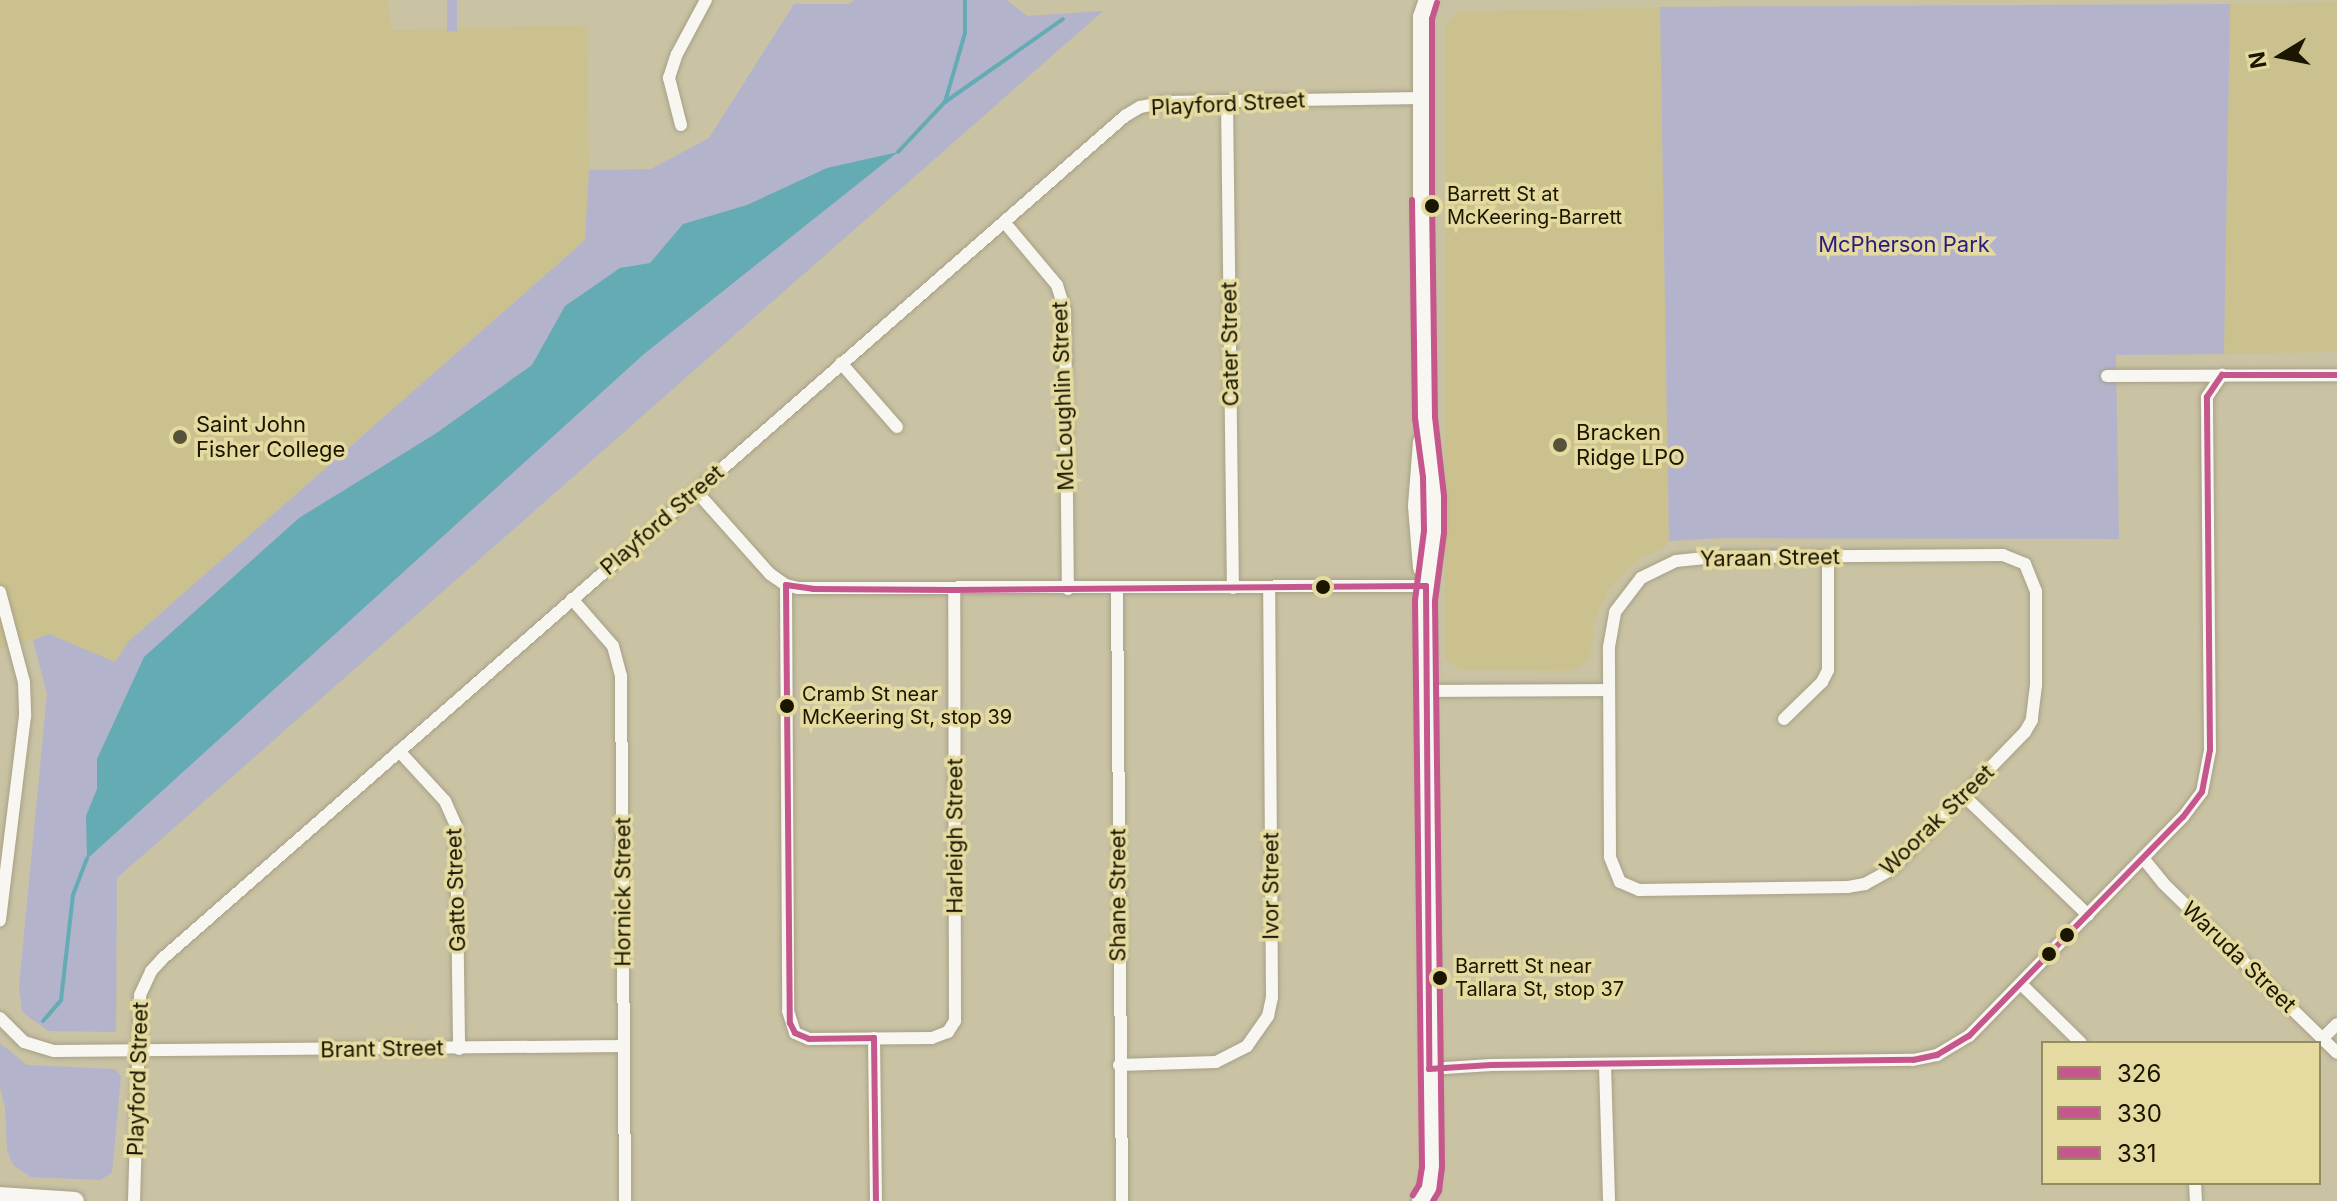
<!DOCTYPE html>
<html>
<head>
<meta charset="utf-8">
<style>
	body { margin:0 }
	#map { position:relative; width:2337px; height:1201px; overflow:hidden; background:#c9c2a3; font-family:Inter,sans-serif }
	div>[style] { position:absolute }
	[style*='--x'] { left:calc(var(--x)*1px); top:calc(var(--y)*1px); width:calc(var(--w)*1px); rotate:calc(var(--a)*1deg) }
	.built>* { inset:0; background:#cbc18f }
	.green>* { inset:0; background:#b3b4cc }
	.water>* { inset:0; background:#65abb4 }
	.stream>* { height:4px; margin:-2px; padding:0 2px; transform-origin:2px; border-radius:2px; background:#65abb4 }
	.roads { filter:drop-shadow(0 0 2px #a6a087) drop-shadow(0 0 2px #a6a087) }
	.street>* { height:12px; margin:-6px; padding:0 6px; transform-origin:6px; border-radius:6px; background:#f7f6f1 }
	.secondary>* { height:18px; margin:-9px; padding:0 9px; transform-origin:9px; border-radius:9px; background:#f7f6f1 }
	.bus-1>* { height:6px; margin:-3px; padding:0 3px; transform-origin:3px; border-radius:3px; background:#c6578c }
	.bus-2>* { height:6px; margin:-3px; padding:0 3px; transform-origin:3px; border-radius:3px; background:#c6578c }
	.bus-3>* { height:6px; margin:-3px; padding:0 3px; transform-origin:3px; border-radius:3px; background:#c6578c }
	.dots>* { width:22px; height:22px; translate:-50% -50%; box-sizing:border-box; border:4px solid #e5dba0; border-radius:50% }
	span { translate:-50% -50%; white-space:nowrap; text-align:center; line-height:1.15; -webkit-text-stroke:7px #e5dba0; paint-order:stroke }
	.bus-label { font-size:20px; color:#1a1601 }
	.left { translate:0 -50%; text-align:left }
	.street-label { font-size:22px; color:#1a1601 }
	.park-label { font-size:22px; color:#291b7f }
	.poi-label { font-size:22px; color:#1a1601 }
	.legend { position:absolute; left:2041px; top:1041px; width:280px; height:144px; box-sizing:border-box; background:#e5dba0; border:2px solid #948c60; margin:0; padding:10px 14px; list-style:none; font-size:24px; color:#1a1601 }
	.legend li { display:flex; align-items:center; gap:16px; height:40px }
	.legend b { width:40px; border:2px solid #948c60 }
	.north { position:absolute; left:2241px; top:16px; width:80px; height:80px; -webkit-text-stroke:6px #e5dba0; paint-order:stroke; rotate:260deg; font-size:22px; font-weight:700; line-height:32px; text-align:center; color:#1a1601 }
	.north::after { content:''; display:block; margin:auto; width:28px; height:36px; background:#1a1601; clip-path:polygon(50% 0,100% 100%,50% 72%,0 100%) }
</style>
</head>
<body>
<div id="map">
	<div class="built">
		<div style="clip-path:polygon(0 0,387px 0,392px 30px,587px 25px,589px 170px,585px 240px,128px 642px,115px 663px,49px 634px,0 649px)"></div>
		<div style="clip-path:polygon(2337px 2px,2337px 352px,2224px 354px,2230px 4px)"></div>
		<div style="clip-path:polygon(1660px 7px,1669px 541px,1663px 548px,1640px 558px,1608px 590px,1593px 625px,1592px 650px,1583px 665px,1570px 671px,1458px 669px,1445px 658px,1446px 24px,1460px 12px)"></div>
	</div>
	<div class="green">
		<div style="clip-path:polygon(447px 0,457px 0,457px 31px,447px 32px)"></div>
		<div style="clip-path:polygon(855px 0,1007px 0,1027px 16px,1103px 11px,117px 878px,116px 1032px,49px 1031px,30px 1018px,22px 1011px,19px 986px,47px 694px,33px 640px,49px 634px,115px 662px,128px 642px,585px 240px,589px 170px,651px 169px,709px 138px,794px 4px,848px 4px)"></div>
		<div style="clip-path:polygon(2230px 4px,2224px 354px,2116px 355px,2119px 539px,1722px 538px,1669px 541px,1660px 7px)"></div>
		<div style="clip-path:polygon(0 1043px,27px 1065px,115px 1069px,121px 1076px,112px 1173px,100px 1180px,31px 1177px,13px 1165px,7px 1150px,5px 1108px,0 1087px)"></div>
	</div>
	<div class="water">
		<div style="clip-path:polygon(898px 152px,644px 354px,87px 859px,86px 816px,97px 789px,97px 759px,144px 657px,299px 518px,435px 434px,532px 365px,565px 306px,620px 268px,650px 263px,683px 224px,747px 205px,827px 168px)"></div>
	</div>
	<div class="stream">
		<div style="--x:945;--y:102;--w:72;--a:-73.8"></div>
		<div style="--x:965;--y:33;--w:33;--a:-90"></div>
		<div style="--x:898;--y:152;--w:69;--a:-46.8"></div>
		<div style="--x:945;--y:102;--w:144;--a:-35.1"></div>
		<div style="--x:43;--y:1021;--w:28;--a:-49"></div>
		<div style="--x:61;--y:1000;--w:106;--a:-83.5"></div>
		<div style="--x:73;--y:895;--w:39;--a:-69"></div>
	</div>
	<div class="roads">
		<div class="street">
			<div style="--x:1227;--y:101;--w:487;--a:89.3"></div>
			<div style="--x:681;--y:125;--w:49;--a:-104.3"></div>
			<div style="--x:669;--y:78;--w:25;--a:-72"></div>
			<div style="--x:677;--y:54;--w:61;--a:-61.8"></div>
			<div style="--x:1005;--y:223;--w:81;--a:50"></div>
			<div style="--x:1057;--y:285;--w:27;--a:73"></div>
			<div style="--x:1065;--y:311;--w:278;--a:89.4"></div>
			<div style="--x:841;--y:363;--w:85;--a:48.8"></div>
			<div style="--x:2107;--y:376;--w:230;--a:-0.2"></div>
			<div style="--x:696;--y:491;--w:111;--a:48.3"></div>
			<div style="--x:770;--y:574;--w:19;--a:35"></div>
			<div style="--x:786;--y:585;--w:12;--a:14"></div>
			<div style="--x:798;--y:588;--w:628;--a:-0.18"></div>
			<div style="--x:2003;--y:555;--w:24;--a:22"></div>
			<div style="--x:2025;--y:564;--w:29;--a:68"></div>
			<div style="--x:2036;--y:591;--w:94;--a:90"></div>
			<div style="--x:2036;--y:685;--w:35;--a:97"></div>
			<div style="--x:2032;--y:720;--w:14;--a:120"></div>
			<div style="--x:2025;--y:732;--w:191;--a:134.2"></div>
			<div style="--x:1892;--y:869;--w:31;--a:151"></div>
			<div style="--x:1865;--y:884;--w:17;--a:170"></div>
			<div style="--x:1848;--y:887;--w:209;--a:179.2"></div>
			<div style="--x:1639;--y:890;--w:21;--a:-157"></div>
			<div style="--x:1620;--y:882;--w:27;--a:-112"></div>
			<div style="--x:1610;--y:857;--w:210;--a:-90.3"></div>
			<div style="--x:1609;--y:647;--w:36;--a:-80"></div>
			<div style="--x:1615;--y:612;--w:43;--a:-52.6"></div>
			<div style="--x:1641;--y:578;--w:39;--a:-26"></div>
			<div style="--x:1676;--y:561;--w:39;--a:-6"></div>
			<div style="--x:1715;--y:557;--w:288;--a:-0.4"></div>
			<div style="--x:786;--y:585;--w:426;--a:89.7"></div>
			<div style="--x:788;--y:1011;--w:23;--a:72"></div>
			<div style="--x:795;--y:1033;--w:15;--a:23"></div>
			<div style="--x:809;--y:1039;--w:123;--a:-0.5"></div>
			<div style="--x:932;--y:1038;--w:17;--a:-21"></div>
			<div style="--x:948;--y:1032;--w:13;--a:-58"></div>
			<div style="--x:955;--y:1021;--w:431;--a:-90.1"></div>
			<div style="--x:1117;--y:588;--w:613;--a:89.53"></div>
			<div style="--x:0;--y:592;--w:93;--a:75.1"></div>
			<div style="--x:24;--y:682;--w:34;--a:88"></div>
			<div style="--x:25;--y:716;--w:206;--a:97"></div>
			<div style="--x:572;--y:599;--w:62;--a:48.9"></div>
			<div style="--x:613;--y:646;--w:31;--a:75"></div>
			<div style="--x:621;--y:676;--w:525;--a:89.56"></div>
			<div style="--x:1426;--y:691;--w:182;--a:-0.3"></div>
			<div style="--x:1784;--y:719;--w:53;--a:-44.2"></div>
			<div style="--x:1822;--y:682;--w:13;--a:-63"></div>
			<div style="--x:1828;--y:670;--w:112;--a:-90"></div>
			<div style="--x:399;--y:751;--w:68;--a:47.4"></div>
			<div style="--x:445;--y:801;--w:27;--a:66"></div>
			<div style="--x:456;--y:826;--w:223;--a:89.2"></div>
			<div style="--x:1964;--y:796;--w:172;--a:43.8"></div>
			<div style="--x:2143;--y:858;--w:32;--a:51"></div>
			<div style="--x:2163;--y:883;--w:243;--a:44.3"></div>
			<div style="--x:2021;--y:984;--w:84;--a:44.5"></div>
			<div style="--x:0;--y:1018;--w:34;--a:45"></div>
			<div style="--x:24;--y:1042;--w:31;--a:17"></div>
			<div style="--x:54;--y:1051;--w:570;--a:-0.5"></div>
			<div style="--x:874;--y:1038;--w:163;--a:89.3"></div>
			<div style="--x:2322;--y:1039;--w:21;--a:-45"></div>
			<div style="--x:1119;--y:1065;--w:97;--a:-1.8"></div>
			<div style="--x:1216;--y:1062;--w:35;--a:-27"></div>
			<div style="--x:1247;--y:1046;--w:37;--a:-55"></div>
			<div style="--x:1268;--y:1016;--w:19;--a:-78"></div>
			<div style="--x:1272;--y:997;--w:409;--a:-90.4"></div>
			<div style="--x:1605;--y:1065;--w:136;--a:88.3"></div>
			<div style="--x:1429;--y:1069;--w:62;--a:-3.7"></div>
			<div style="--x:1491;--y:1065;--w:422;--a:-0.7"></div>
			<div style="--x:1913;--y:1060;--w:25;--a:-12"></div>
			<div style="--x:1937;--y:1055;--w:37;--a:-31"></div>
			<div style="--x:1969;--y:1036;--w:306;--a:-45.7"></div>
			<div style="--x:2183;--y:817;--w:31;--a:-53"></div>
			<div style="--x:2202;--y:792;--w:43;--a:-79.2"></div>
			<div style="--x:2210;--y:750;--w:353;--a:-90.5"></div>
			<div style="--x:2207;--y:397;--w:27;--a:-56"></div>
			<div style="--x:2195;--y:1183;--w:18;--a:87"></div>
			<div style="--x:134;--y:1201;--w:206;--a:-88.3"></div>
			<div style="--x:140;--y:995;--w:26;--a:-65"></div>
			<div style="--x:151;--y:971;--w:16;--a:-47"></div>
			<div style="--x:162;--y:959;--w:1280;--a:-41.2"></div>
			<div style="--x:1125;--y:116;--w:17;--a:-31"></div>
			<div style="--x:1140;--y:107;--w:26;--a:-11"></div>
			<div style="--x:1166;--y:102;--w:256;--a:-0.9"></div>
		</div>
		<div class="secondary">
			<div style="--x:1422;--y:442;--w:64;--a:94.5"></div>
			<div style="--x:1417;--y:506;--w:62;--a:85.4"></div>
			<div style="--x:0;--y:1196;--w:75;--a:3.8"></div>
			<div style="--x:1421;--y:1201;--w:14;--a:-56"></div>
			<div style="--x:1429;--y:1189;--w:21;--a:-82"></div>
			<div style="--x:1432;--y:1168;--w:568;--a:-90.71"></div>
			<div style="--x:1425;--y:600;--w:69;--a:-82.5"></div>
			<div style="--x:1434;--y:532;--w:36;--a:-90"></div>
			<div style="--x:1434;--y:496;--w:79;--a:-96.6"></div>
			<div style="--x:1425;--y:418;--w:218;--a:-90.8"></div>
			<div style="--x:1422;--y:200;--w:183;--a:-90"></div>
			<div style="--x:1422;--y:17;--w:18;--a:-71"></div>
		</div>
	</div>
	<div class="bus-1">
		<div style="--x:2222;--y:375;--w:115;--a:0"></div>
		<div style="--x:786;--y:585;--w:27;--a:8"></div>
		<div style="--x:813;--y:589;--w:141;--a:0.4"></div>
		<div style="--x:954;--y:590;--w:472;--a:-0.5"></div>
		<div style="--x:786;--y:585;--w:438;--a:89.5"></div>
		<div style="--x:790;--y:1023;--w:11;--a:63"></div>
		<div style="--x:795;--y:1033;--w:15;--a:23"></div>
		<div style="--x:809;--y:1039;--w:65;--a:-0.9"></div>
		<div style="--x:1426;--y:586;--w:483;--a:89.6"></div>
		<div style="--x:874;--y:1038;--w:163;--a:89.3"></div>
		<div style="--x:1429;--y:1069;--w:62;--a:-3.7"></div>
		<div style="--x:1491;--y:1065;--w:422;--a:-0.7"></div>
		<div style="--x:1913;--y:1060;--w:25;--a:-12"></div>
		<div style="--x:1937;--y:1055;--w:37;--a:-31"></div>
		<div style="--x:1969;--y:1036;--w:306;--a:-45.7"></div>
		<div style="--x:2183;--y:817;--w:31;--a:-53"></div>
		<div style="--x:2202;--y:792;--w:43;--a:-79.2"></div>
		<div style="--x:2210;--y:750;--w:353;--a:-90.5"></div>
		<div style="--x:2207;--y:397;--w:27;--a:-56"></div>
	</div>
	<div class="bus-2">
		<div style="--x:1433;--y:1201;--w:12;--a:-59"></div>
		<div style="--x:1439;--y:1191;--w:23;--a:-83"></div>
		<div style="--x:1442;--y:1168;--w:567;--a:-90.71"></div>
		<div style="--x:1435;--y:601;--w:69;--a:-82.5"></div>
		<div style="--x:1444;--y:533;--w:37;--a:-90"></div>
		<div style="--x:1444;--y:496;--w:80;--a:-96.5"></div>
		<div style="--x:1435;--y:417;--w:217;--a:-90.8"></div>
		<div style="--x:1432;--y:200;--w:181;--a:-90"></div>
		<div style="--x:1432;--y:19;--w:17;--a:-73"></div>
	</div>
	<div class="bus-3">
		<div style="--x:1412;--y:200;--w:218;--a:89.2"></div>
		<div style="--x:1415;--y:418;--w:60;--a:82.3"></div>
		<div style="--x:1423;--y:477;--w:54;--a:88.9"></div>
		<div style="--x:1424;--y:531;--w:70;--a:97.4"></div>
		<div style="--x:1415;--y:600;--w:567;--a:89.29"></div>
		<div style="--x:1422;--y:1167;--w:18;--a:99"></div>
		<div style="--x:1419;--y:1185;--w:12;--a:121"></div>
	</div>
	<div class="dots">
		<div style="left:1432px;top:206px;background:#1a1601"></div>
		<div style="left:180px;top:437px;background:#57523a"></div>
		<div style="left:1560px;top:445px;background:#57523a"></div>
		<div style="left:1323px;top:587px;background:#1a1601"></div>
		<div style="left:787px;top:706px;background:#1a1601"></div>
		<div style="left:2067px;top:935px;background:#1a1601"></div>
		<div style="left:2049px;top:954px;background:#1a1601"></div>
		<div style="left:1440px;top:978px;background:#1a1601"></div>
	</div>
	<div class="bus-label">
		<span class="left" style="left:1447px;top:206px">Barrett St at<br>McKeering-Barrett</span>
		<span class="left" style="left:802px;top:706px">Cramb St near<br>McKeering St, stop 39</span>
		<span class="left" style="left:1455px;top:978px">Barrett St near<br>Tallara St, stop 37</span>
	</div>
	<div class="street-label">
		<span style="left:1228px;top:104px;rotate:-3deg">Playford Street</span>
		<span style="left:1230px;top:344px;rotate:-91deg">Cater Street</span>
		<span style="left:1063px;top:396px;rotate:-92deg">McLoughlin Street</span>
		<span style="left:662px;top:520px;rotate:-41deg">Playford Street</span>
		<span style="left:1770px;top:558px;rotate:-1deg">Yaraan Street</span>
		<span style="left:1937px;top:820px;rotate:-44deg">Woorak Street</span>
		<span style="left:955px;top:836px;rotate:-90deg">Harleigh Street</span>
		<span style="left:1271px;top:886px;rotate:-90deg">Ivor Street</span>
		<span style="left:456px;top:890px;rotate:-92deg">Gatto Street</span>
		<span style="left:623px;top:892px;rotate:-90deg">Hornick Street</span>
		<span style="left:1118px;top:895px;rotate:-90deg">Shane Street</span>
		<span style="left:2239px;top:957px;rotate:44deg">Waruda Street</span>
		<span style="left:382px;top:1049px;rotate:-1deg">Brant Street</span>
		<span style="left:138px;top:1079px;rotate:-88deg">Playford Street</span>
	</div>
	<div class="park-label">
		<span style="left:1904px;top:245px">McPherson Park</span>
	</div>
	<div class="poi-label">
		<span class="left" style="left:196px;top:437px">Saint John<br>Fisher College</span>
		<span class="left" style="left:1576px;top:445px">Bracken<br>Ridge LPO</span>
	</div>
	<ul class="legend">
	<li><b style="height:10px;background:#c6578c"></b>326</li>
	<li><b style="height:10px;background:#c6578c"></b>330</li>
	<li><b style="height:10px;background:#c6578c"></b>331</li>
	</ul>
	<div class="north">N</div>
</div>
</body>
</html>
